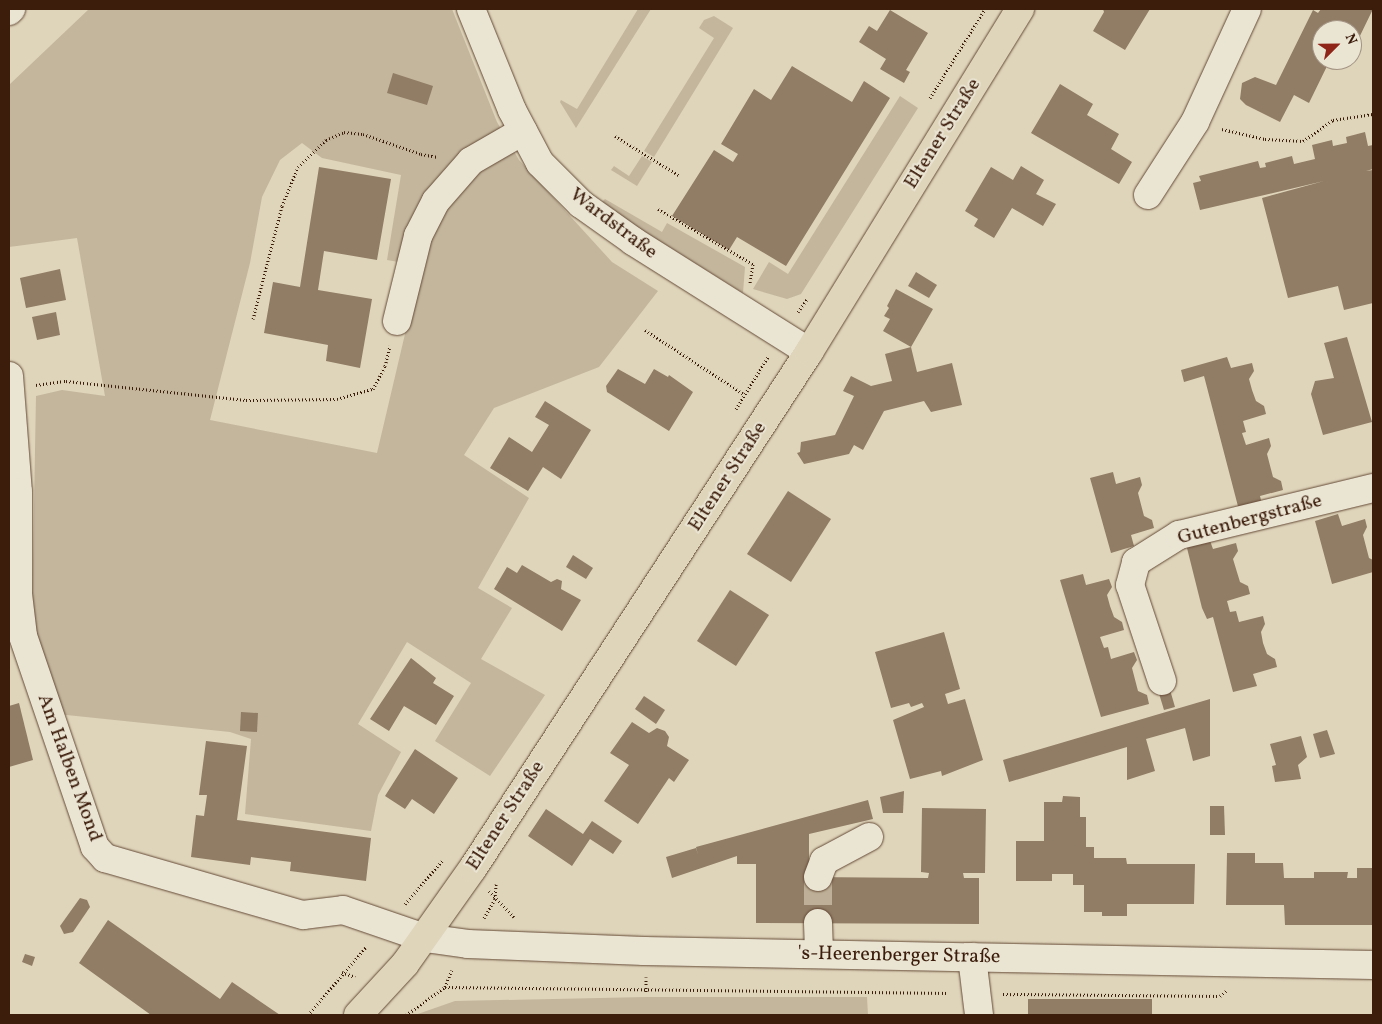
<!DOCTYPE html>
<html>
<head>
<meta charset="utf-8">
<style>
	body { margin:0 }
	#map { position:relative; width:1382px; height:1024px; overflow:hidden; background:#dfd5bb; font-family:Vollkorn,serif }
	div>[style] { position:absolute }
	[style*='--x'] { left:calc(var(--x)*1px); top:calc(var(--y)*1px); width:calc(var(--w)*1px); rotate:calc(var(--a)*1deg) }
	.green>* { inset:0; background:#c3b69d }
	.building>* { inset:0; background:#917c66 }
	.minor-tunnel>* { height:28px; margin-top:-14px; transform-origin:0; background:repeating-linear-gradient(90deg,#beb098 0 28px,transparent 0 42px) }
	.path>* { height:3px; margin-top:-1.5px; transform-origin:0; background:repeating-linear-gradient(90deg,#3c1c0a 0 1px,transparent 0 3.5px) }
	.roads { filter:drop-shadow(0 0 1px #654a36) drop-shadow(0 0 1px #654a36) }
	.minor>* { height:28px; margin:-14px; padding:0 14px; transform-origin:14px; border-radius:14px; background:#eae4d3 }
	.major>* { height:28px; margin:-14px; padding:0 14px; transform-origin:14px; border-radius:14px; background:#dfd5bb }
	span { translate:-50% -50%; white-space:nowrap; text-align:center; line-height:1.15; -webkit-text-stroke:4px #eae4d3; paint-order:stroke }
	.street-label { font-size:20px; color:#3c1c0a }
	.frame { position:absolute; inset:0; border:10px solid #3c1c0a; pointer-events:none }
	.north { position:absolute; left:1312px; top:20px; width:50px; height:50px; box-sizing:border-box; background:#eae4d3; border:1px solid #a49483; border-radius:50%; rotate:67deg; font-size:14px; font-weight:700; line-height:20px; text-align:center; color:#3c1c0a }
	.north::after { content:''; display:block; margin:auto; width:18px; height:22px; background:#8f2418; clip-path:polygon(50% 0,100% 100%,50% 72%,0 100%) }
</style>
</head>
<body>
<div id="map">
	<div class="green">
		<div style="clip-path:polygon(evenodd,89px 9px,452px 9px,497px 122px,519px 160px,612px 262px,658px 291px,599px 367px,494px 408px,464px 455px,529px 498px,478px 588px,512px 608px,481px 659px,545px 695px,490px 776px,435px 741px,471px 683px,407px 642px,358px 724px,401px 752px,378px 795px,371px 831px,245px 814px,251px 739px,230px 732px,57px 714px,32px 617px,36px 396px,62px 390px,105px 396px,77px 238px,9px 247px,9px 85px,89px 9px,302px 143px,322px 158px,401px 175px,387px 260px,421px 266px,377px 453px,210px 420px,250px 263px,262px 197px,280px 160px,302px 143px)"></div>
		<div style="clip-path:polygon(638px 9px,651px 9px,576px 128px,560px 102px,561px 100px,577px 109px)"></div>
		<div style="clip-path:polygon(714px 16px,733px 28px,654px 157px,644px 151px,714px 38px,699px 28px,704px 20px)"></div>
		<div style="clip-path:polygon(900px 96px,918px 108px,801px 294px,787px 299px,753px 289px,769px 262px,788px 274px)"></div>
		<div style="clip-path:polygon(642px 156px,652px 162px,637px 186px,611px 170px,614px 166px,629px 176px)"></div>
		<div style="clip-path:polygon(605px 199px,662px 232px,667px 223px,745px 267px,743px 293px,600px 204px)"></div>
		<div style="clip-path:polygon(646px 997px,867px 997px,868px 1015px,415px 1015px,455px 1001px)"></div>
	</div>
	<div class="building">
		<div style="clip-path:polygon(1103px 9px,1150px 9px,1125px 50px,1093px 31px,1104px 12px)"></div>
		<div style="clip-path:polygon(1321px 9px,1373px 9px,1357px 42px,1352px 39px,1352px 30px,1322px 30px,1322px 60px,1330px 60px,1309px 103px,1294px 95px,1280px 122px,1246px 105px,1240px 99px,1242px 83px,1255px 77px,1276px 85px,1313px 10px,1318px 13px)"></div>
		<div style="clip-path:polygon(890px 10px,928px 33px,906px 70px,910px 72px,904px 83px,880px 69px,886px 59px,859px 42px,869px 26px,877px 31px)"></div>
		<div style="clip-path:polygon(792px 66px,852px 102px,864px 81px,890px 98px,786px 266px,737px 237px,729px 250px,672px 216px,714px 150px,733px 162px,738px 154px,721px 144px,754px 89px,771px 100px)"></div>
		<div style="clip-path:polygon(393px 73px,433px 86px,427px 105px,387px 93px)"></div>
		<div style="clip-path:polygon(1060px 84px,1093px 104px,1087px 115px,1119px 134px,1111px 149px,1132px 162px,1119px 184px,1031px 133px)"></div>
		<div style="clip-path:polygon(1365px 132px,1368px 146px,1373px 145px,1373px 169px,1366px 171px,1373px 170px,1373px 303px,1344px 310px,1338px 286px,1288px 298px,1262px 198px,1324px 181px,1200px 210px,1193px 183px,1201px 181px,1199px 176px,1258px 161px,1260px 168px,1266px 167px,1265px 163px,1292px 156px,1294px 164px,1315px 159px,1312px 145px,1332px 140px,1333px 146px,1347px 143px,1346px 137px)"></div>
		<div style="clip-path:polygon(1021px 166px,1044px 180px,1036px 194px,1056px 204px,1043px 226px,1012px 208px,994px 238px,974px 226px,978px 219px,965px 211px,991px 167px,1013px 180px)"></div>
		<div style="clip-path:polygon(319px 167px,391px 179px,377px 260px,324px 251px,318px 290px,372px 299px,360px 368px,326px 361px,328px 345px,264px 333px,273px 282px,300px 287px)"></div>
		<div style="clip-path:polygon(60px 269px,66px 300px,26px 308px,20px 278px)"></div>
		<div style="clip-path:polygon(916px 272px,937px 285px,929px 298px,908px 286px)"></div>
		<div style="clip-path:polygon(896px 289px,933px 309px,911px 347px,883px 331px,890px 319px,884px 316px,889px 308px,887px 306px)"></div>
		<div style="clip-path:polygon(56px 312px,60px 335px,37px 340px,32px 317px)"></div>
		<div style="clip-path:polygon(1347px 337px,1372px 422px,1323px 435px,1311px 394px,1315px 381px,1334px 378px,1324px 343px)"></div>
		<div style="clip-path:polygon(911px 347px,917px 372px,952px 363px,962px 405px,931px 412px,924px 401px,884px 411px,863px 450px,854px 445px,849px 454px,804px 464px,797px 453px,800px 452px,801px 442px,835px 435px,854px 396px,843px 391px,851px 376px,871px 386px,892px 381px,885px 354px)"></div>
		<div style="clip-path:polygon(1227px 357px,1231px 368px,1252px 363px,1254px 371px,1249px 379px,1252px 390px,1256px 401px,1264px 406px,1266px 414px,1243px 421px,1246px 432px,1242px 433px,1246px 445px,1269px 438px,1271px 446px,1267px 454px,1273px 477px,1281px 481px,1283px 490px,1260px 496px,1263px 508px,1240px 514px,1204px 376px,1184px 382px,1181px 370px)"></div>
		<div style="clip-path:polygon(618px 369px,645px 384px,654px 369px,668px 377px,669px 375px,693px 392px,669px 431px,607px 392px,606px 386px)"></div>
		<div style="clip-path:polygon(545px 401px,591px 430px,561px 479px,543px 467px,528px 491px,490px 468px,509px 437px,532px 452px,549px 425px,535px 417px)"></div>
		<div style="clip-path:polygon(1113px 472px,1116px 484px,1140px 477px,1142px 485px,1138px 493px,1144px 516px,1152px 520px,1154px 528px,1131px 535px,1134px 546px,1111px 553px,1090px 478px)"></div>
		<div style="clip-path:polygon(788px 491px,831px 519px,791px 582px,747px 554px)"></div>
		<div style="clip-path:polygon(1338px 514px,1342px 526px,1365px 519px,1367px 527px,1363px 535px,1369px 558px,1373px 560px,1373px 572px,1332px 584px,1315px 521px)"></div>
		<div style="clip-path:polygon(1209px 538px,1213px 549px,1236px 543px,1238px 551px,1233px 559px,1240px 582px,1248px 586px,1250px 594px,1227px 601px,1230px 612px,1236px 611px,1239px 622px,1263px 616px,1265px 624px,1261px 632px,1263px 643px,1267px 654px,1275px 659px,1277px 667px,1253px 674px,1257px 686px,1233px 692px,1213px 617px,1207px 619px,1202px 608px,1186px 544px)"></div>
		<div style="clip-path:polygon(573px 555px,593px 568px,586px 579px,566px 567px)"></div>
		<div style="clip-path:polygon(522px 565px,551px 582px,557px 579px,562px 581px,561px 589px,581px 600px,562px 631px,494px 589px,507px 567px,517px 573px)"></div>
		<div style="clip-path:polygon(1083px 574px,1086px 585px,1109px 579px,1112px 587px,1107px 595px,1110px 606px,1114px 617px,1122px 622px,1124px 630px,1100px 637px,1104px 648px,1108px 647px,1111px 659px,1134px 652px,1137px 660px,1132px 668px,1138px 691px,1147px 695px,1149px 704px,1101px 717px,1060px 580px)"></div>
		<div style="clip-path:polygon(730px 590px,769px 615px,736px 666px,697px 641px)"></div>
		<div style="clip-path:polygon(944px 632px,960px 689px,945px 694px,948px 704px,965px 699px,983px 760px,942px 776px,941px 771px,910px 779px,893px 720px,924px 707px,922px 703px,911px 707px,909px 703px,891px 708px,875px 652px)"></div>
		<div style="clip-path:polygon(411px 658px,436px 678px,433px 683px,454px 696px,436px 725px,404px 706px,389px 731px,370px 719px)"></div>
		<div style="clip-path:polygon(1168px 683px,1175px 707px,1164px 710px,1157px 687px)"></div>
		<div style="clip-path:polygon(644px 696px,665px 710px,656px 724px,635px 709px)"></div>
		<div style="clip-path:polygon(1210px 699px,1210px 756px,1193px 761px,1185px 728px,1146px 739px,1155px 771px,1127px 780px,1127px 747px,1009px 782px,1003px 760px)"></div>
		<div style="clip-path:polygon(19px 703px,33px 760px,9px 767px,9px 706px)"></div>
		<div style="clip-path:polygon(241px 712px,258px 713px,257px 732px,240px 731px)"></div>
		<div style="clip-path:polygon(632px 722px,649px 733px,657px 728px,665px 731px,669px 737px,667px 746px,689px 760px,674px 782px,669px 778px,638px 824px,604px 801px,629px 765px,610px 753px)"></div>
		<div style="clip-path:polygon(1327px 730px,1335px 754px,1320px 758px,1313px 734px)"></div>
		<div style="clip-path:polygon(1301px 736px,1307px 757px,1298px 765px,1301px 779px,1275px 782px,1272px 766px,1276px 765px,1270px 744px)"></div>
		<div style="clip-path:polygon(206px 741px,247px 746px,237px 820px,371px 838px,366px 881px,290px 871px,291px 862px,251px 857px,250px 865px,191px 857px,196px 815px,204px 816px,207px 795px,199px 795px)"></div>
		<div style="clip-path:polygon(415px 749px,458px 778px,434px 814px,412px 799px,405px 809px,385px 796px)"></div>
		<div style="clip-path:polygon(904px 791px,903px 813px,883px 813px,880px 797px)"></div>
		<div style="clip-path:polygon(1063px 796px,1080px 797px,1080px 817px,1086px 817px,1086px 847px,1094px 847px,1094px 858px,1126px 858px,1127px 864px,1195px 864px,1194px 904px,1127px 904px,1127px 916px,1102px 916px,1102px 912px,1084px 912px,1084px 885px,1073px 885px,1073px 874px,1052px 874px,1052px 881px,1016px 881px,1016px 841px,1044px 841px,1044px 802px,1062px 802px)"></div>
		<div style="clip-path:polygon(868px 800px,873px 819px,809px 834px,809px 877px,928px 878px,929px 873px,921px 872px,922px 808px,986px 809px,985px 873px,963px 873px,964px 878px,979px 878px,979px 924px,756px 923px,756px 864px,737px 864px,737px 856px,672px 878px,666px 857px,696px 848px,698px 855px,696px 847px)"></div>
		<div style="clip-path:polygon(1210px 806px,1224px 806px,1225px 835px,1210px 835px)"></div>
		<div style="clip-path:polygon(546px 809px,583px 834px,592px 821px,622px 841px,613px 854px,590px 839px,572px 866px,528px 836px)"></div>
		<div style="clip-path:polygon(1227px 853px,1255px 853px,1255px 863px,1283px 863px,1284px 878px,1314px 878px,1314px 872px,1348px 872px,1347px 878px,1357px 878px,1357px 868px,1373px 868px,1373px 925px,1285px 925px,1284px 905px,1226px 905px)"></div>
		<div style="clip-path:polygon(80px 898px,87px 900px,90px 907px,73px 932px,64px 934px,60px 926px)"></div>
		<div style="clip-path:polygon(108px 920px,220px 999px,232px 982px,280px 1015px,151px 1015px,79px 963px)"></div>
		<div style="clip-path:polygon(25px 954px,35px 957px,32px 966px,22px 962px)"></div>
		<div style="clip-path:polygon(1028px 999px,1152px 999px,1152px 1015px,1028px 1015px)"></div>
	</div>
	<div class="minor-tunnel">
		<div style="--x:818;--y:877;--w:46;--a:90"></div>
	</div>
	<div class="path">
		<div style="--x:930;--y:98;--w:105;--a:-58.3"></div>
		<div style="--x:1222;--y:129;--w:44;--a:13.1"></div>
		<div style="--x:1265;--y:139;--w:38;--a:3"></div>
		<div style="--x:1303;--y:141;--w:37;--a:-35"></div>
		<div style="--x:1333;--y:120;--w:40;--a:-8.5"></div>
		<div style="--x:615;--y:136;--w:76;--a:31.6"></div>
		<div style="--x:658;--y:209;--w:110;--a:30.1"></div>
		<div style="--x:753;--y:264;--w:20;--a:99"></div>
		<div style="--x:798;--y:312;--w:16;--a:-55"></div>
		<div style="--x:253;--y:319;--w:117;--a:-75.6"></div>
		<div style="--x:282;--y:206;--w:42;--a:-67.7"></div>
		<div style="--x:298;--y:167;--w:39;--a:-44"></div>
		<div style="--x:326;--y:140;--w:20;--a:-24"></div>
		<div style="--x:344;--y:132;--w:19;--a:6"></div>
		<div style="--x:363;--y:134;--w:61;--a:19"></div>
		<div style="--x:421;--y:154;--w:17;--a:10"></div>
		<div style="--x:645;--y:330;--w:119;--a:33"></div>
		<div style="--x:36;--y:385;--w:30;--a:-8"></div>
		<div style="--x:66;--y:381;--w:181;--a:6"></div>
		<div style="--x:246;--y:400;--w:91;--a:-0.6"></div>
		<div style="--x:337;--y:399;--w:37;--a:-16"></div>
		<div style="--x:373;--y:389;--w:26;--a:-62"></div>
		<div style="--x:385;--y:366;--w:21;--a:-76"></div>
		<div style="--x:736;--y:409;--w:61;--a:-58.4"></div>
		<div style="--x:489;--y:891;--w:36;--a:46"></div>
		<div style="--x:405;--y:904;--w:57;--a:-49.3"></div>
		<div style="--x:484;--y:918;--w:22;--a:-60"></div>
		<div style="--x:495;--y:899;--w:15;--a:-86"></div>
		<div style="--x:342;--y:972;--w:14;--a:21"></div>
		<div style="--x:646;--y:977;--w:15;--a:90"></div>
		<div style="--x:445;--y:987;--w:504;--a:0.68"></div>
		<div style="--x:1003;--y:994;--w:217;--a:0.5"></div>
		<div style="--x:1220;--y:996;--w:9;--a:-41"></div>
		<div style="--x:308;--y:1015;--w:89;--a:-49.5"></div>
		<div style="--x:406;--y:1015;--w:48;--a:-35.7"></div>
		<div style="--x:445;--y:987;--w:18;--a:-68"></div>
	</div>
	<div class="roads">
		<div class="minor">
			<div style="--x:471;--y:9;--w:109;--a:67.9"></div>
			<div style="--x:512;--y:110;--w:60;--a:62.2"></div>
			<div style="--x:540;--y:163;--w:58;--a:45"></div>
			<div style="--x:581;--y:204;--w:64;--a:35.4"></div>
			<div style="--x:633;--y:241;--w:208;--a:32.2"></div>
			<div style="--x:9;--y:11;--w:3;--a:-45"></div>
			<div style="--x:1148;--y:195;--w:87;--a:-57.2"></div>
			<div style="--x:1195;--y:122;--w:124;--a:-65.3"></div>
			<div style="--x:397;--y:321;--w:88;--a:-76.1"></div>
			<div style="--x:418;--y:236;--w:39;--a:-63"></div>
			<div style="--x:436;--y:201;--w:53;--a:-48.8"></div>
			<div style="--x:471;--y:161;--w:60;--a:-30"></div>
			<div style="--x:9;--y:376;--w:116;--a:85.6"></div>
			<div style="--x:18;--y:492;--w:102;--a:90"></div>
			<div style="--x:18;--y:594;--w:42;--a:83.2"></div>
			<div style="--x:23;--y:636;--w:223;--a:71.2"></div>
			<div style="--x:95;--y:847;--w:15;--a:48"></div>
			<div style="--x:105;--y:858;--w:206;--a:16.1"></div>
			<div style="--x:303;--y:915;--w:40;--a:-7.1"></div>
			<div style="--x:343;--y:910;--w:87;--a:18.9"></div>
			<div style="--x:425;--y:938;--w:43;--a:7.9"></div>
			<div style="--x:468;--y:944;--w:176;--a:2.3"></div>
			<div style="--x:644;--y:951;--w:729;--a:1.1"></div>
			<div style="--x:1162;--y:681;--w:101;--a:-108.4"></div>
			<div style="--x:1130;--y:585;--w:24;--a:-75"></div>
			<div style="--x:1136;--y:562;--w:51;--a:-32.1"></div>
			<div style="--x:1179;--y:535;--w:200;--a:-13.6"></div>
			<div style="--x:818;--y:877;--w:17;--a:-69"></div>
			<div style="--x:824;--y:861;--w:51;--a:-28.1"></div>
			<div style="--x:818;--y:923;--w:31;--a:88"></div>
			<div style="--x:972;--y:957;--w:58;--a:83.1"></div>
		</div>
		<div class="major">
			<div style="--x:358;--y:1015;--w:69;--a:-47.3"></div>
			<div style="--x:405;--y:964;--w:118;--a:-54.7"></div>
			<div style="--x:473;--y:868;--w:616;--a:-56.93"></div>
			<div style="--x:809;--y:352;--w:403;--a:-58.4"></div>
		</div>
	</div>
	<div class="street-label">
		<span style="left:943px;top:134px;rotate:-58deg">Eltener Straße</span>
		<span style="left:613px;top:224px;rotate:37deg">Wardstraße</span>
		<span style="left:728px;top:477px;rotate:-57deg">Eltener Straße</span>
		<span style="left:1250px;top:520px;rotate:-15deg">Gutenbergstraße</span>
		<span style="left:69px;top:768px;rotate:70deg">Am Halben Mond</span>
		<span style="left:506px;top:816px;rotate:-57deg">Eltener Straße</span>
		<span style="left:899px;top:956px;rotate:1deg">'s-Heerenberger Straße</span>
	</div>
	<div class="frame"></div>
	<div class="north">N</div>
</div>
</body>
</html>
